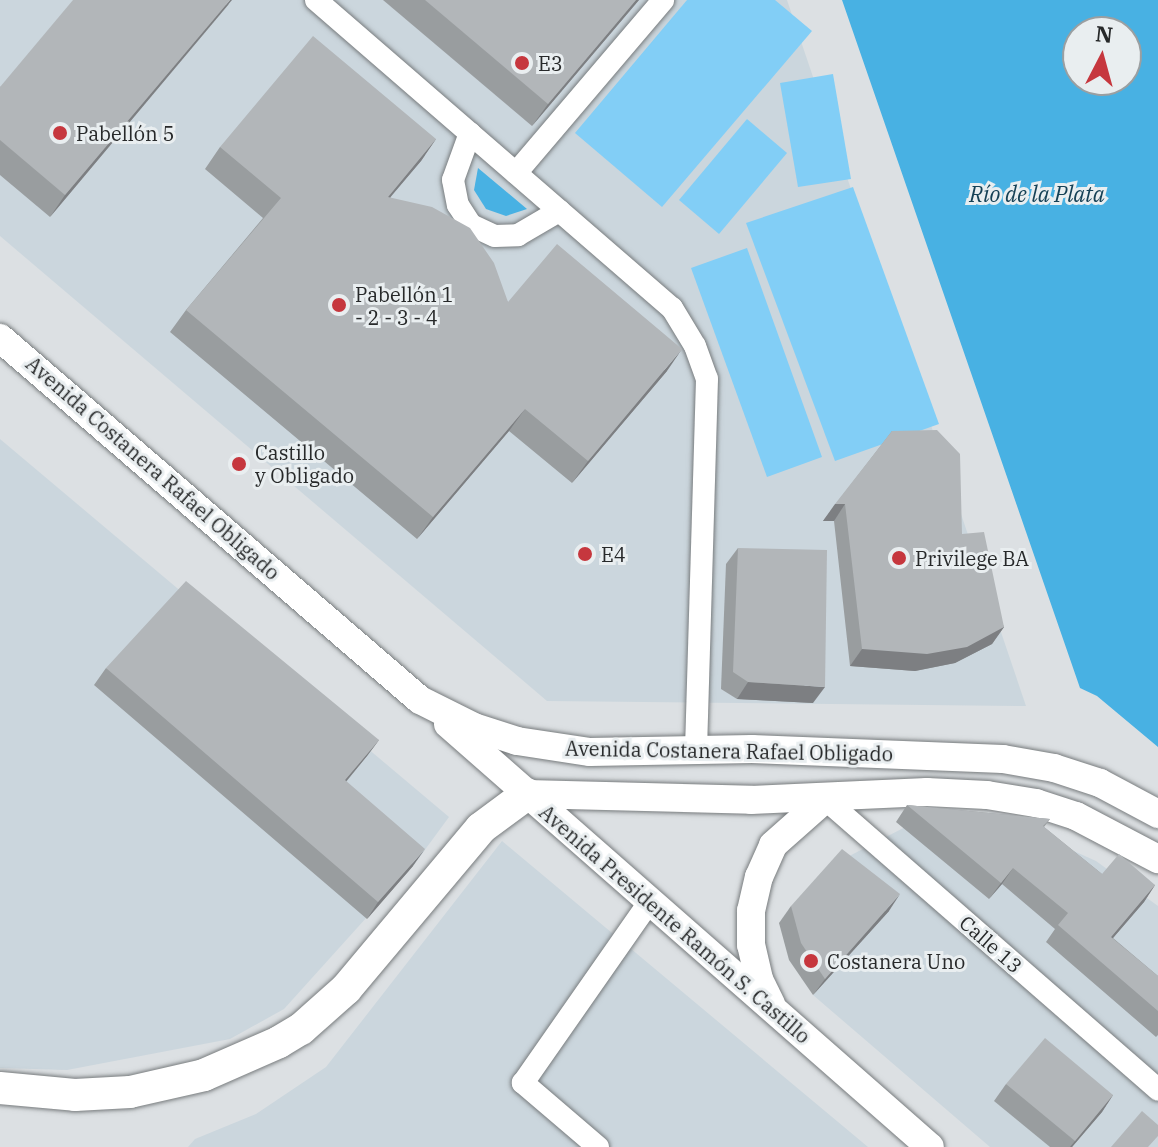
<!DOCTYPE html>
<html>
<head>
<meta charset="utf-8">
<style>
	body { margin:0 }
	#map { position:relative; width:1158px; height:1147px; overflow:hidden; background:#dce0e3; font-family:"IBM Plex Serif",serif }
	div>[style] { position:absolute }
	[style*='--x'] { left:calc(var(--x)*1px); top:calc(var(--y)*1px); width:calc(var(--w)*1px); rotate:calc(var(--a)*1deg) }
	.built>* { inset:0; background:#cbd6dd }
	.green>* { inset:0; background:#82cef6 }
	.water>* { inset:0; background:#48b1e3 }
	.roads { filter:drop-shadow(0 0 2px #787c7e) drop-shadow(0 0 2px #787c7e) }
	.minor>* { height:22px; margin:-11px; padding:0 11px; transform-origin:11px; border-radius:11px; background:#fff }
	.major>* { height:28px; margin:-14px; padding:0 14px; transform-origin:14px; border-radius:14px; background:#fff }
	.highway>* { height:32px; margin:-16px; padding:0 16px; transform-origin:16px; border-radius:16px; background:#fff }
	.wall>* { inset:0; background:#999d9f }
	.shaded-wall>* { inset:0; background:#7d7f82 }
	.building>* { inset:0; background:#b2b6b9 }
	.dots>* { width:22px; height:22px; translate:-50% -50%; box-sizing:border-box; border:4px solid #e9eef0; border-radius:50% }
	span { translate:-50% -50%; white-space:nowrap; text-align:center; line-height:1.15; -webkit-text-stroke:6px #e9eef0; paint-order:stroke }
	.poi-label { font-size:20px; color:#27292a }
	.left { translate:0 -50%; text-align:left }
	.street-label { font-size:20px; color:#27292a }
	.water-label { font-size:22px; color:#154156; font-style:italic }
	.north { position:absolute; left:1062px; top:16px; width:80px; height:80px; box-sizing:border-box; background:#e9eef0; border:2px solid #9b9fa1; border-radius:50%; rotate:6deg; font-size:22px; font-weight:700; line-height:32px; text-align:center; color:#27292a }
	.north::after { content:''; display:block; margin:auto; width:28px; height:36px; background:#c6373e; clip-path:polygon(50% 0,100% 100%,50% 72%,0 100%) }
</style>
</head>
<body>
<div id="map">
	<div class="built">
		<div style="clip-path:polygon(0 0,787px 0,1026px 706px,547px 701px,0 236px)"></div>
		<div style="clip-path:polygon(0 439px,449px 817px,413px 866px,284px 1009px,230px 1039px,67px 1070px,0 1068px)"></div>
		<div style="clip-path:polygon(913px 823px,1038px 835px,1096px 861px,1158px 906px,1158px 1147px,990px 1147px,813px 995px,885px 909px,830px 866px)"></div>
		<div style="clip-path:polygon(502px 841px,868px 1147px,188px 1147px,195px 1139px,256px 1114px,326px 1067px)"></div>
	</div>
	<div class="green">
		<div style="clip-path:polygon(687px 0,775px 0,812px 31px,662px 207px,575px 133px)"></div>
		<div style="clip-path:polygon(833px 74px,851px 179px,798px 187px,780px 83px)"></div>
		<div style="clip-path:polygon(747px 119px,787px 153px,719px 234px,679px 200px)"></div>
		<div style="clip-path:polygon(853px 187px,939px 424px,835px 461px,746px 223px)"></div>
		<div style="clip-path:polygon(747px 248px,822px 457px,767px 477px,691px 268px)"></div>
	</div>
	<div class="water">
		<div style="clip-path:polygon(evenodd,842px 0,1158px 0,1158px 747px,1097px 696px,1080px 688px,842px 0,1078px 32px,1126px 32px,1126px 80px,1078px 80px,1078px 32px)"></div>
		<div style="clip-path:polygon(478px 168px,527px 209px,506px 216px,486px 209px,474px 190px)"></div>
	</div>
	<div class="roads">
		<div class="minor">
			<div style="--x:316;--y:0;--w:471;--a:40.9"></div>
			<div style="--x:672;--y:308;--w:44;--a:58.8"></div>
			<div style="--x:695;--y:346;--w:35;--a:70"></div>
			<div style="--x:707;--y:379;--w:372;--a:91.7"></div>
			<div style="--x:470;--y:133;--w:50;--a:109.9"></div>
			<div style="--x:453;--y:180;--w:25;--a:79"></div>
			<div style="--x:458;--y:205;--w:24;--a:57"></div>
			<div style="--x:471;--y:225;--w:26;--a:25"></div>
			<div style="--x:495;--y:236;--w:23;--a:-2"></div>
			<div style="--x:518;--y:235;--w:48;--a:-30.3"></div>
			<div style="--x:516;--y:173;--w:227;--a:-49.6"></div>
			<div style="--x:825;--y:799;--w:442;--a:41.1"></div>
			<div style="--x:598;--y:1147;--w:99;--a:-139.5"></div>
			<div style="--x:523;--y:1083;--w:222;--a:-55.1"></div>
		</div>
		<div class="major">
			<div style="--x:0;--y:338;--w:554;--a:40.76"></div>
			<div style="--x:420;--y:700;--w:60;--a:26.6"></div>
			<div style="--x:474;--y:727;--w:45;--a:18"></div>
			<div style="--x:517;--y:741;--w:74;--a:8.6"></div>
			<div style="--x:590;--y:752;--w:162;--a:-1.1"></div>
			<div style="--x:752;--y:749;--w:251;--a:2.3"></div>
			<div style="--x:1003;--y:759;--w:52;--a:10"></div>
			<div style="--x:1054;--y:768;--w:48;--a:18.1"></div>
			<div style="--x:1100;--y:783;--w:66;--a:28.1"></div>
			<div style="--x:448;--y:724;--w:641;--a:41.27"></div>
			<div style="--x:527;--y:794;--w:224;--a:1.5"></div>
			<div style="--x:751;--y:800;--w:176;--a:-2.6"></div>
			<div style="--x:927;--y:792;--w:60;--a:2.9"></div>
			<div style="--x:987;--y:795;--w:50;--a:9.3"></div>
			<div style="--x:1036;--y:803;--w:42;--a:18"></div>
			<div style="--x:1076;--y:816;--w:93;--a:27.7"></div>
			<div style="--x:771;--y:1004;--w:28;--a:-116"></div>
			<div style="--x:759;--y:979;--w:35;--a:-103"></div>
			<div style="--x:751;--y:945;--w:34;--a:-90"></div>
			<div style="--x:751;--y:911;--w:35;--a:-77"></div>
			<div style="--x:759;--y:877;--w:35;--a:-66"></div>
			<div style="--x:773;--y:845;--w:69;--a:-41.5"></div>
		</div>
		<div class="highway">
			<div style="--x:0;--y:1088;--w:75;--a:5.3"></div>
			<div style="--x:75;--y:1095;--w:55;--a:-3.1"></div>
			<div style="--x:130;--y:1092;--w:76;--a:-12.9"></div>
			<div style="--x:204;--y:1075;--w:82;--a:-23.7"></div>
			<div style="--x:279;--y:1042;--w:26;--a:-31"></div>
			<div style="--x:301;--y:1029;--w:60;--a:-41.6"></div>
			<div style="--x:346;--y:989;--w:210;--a:-50"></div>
			<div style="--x:481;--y:828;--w:57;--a:-36.5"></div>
		</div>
	</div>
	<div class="wall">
		<div style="clip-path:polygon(383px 0,639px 0,532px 126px)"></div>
		<div style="clip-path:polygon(229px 4px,50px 217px,0 175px,0 87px)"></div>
		<div style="clip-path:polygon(436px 139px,421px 161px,390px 197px,508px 302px,667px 371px,572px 483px,509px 431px,417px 539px,170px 332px,186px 310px,263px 218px,205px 169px,220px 147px)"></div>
		<div style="clip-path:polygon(892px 431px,962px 534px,1004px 627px,992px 644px,955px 663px,915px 671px,850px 666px,834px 521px,823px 521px)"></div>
		<div style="clip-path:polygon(738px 548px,813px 703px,737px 699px,721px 689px,726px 564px)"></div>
		<div style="clip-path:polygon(106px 668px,379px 740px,367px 756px,346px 782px,413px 866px,367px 919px,94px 685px)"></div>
		<div style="clip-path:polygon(907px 805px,1050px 819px,1044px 827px,1102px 874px,1155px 885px,1144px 902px,1113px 938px,1158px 976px,1158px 1035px,1156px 1037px,1046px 942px,1055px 929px,1002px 884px,989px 899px,896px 822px)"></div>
		<div style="clip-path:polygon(791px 906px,889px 911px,813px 995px,789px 960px,779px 923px)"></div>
		<div style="clip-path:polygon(1006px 1084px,1113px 1095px,1102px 1112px,1072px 1147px,1050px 1147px,994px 1101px)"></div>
	</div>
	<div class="shaded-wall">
		<div style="clip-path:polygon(230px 0,232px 0,50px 217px,65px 195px)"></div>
		<div style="clip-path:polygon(636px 0,639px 0,532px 126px,548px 104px)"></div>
		<div style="clip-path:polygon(436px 139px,421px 161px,372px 219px,388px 197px)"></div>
		<div style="clip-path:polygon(682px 349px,667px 371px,572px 483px,588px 461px)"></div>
		<div style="clip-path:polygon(525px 409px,509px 431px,417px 539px,433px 517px)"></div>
		<div style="clip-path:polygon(835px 504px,845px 504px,834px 521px,823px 521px)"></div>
		<div style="clip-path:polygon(1004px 627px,992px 644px,955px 663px,915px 671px,850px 666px,862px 649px)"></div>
		<div style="clip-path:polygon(748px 682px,825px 687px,813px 703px,737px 699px)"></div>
		<div style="clip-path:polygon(379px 740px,367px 756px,333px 797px,345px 780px)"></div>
		<div style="clip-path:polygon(425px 849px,413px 866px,367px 919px,378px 902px)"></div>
		<div style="clip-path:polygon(1013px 868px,1002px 884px,989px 899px,1001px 883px)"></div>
		<div style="clip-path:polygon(1155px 885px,1144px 902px,1100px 953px,1111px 937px)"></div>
		<div style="clip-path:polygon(900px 894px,889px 911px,813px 995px,825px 979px)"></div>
		<div style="clip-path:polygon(1113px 1095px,1102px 1112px,1072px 1147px,1070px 1147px)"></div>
	</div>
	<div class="building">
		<div style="clip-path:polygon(73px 0,230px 0,65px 195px,0 140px,0 87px)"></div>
		<div style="clip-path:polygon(425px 0,636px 0,548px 104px)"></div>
		<div style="clip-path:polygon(313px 36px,436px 139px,388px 197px,432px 207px,470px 228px,494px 263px,508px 302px,557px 244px,682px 349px,588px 461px,525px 409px,433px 517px,186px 310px,281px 198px,220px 147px)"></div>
		<div style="clip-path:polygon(937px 430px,960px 454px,962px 534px,984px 532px,1004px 627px,967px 647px,927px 654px,862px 649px,845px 504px,835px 504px,892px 431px)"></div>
		<div style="clip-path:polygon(738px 548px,827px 550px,825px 687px,748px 682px,733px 672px)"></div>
		<div style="clip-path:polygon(186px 581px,379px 740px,345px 780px,425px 849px,378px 902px,106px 668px)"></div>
		<div style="clip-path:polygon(907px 805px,1050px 819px,1043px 826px,1102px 874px,1119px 854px,1155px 885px,1111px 937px,1158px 976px,1158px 1011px,1058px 925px,1068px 913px,1013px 868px,1001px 883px)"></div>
		<div style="clip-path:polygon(842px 849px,900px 894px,825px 979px,801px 943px,791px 906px)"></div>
		<div style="clip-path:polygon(1045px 1038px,1113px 1095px,1075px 1141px,1006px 1084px)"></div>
		<div style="clip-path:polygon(1142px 1111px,1158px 1125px,1158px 1136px,1148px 1147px,1111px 1147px)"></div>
	</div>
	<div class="dots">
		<div style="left:522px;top:63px;background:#c6373e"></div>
		<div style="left:60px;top:133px;background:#c6373e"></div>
		<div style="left:339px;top:305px;background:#c6373e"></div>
		<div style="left:239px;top:464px;background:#c6373e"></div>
		<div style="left:585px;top:554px;background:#c6373e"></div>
		<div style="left:899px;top:558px;background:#c6373e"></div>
		<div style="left:811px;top:961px;background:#c6373e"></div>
	</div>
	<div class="poi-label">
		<span class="left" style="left:538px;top:63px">E3</span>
		<span class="left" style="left:76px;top:133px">Pabellón 5</span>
		<span class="left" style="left:355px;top:306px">Pabellón 1<br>- 2 - 3 - 4</span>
		<span class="left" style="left:255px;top:464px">Castillo<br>y Obligado</span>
		<span class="left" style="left:601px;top:554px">E4</span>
		<span class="left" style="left:915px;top:558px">Privilege BA</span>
		<span class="left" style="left:827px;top:961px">Costanera Uno</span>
	</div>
	<div class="street-label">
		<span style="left:153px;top:468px;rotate:41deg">Avenida Costanera Rafael Obligado</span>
		<span style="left:729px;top:751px;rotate:1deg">Avenida Costanera Rafael Obligado</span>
		<span style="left:675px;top:924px;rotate:41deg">Avenida Presidente Ramón S. Castillo</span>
		<span style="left:991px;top:944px;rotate:41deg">Calle 13</span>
	</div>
	<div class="water-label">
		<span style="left:1037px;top:194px">Río de la Plata</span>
	</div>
	<div class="north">N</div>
</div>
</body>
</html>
